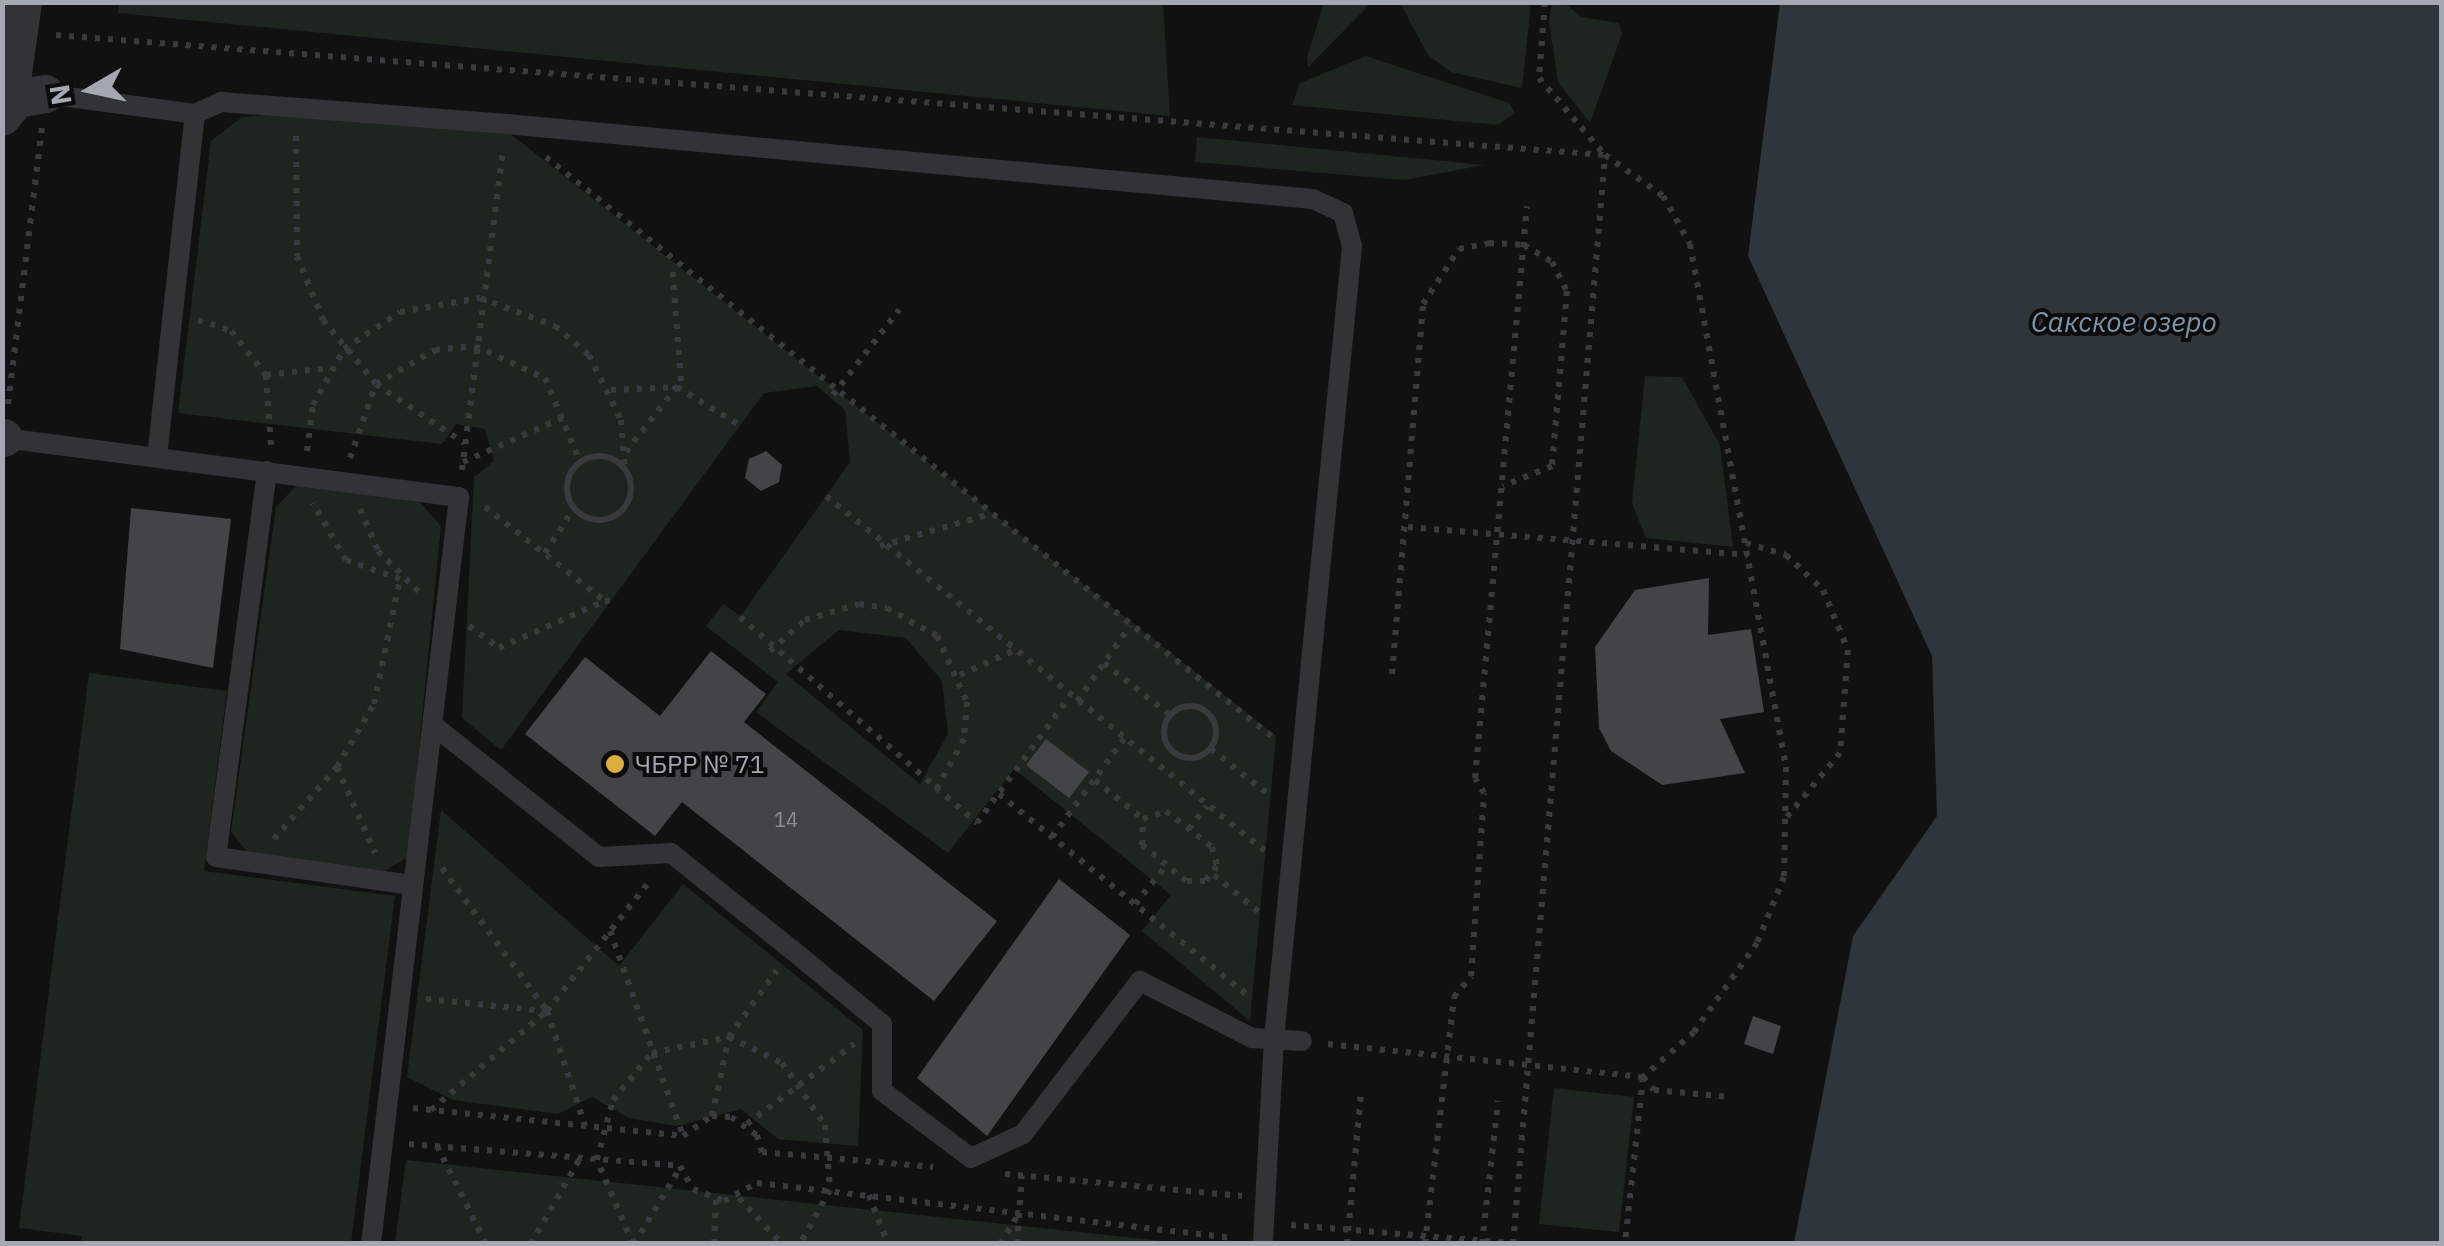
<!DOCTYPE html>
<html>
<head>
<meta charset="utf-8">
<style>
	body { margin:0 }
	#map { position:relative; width:2444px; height:1246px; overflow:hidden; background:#111112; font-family:"IBM Plex Sans",sans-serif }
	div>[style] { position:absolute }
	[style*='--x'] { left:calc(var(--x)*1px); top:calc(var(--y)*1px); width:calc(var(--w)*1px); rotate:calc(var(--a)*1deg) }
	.green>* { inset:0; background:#1e251f }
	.water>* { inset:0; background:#2e353b }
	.building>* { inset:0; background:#434448 }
	.path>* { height:6px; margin-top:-3px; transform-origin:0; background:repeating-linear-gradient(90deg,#393a3e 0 5px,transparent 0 13px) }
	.path>.ring { margin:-3px; padding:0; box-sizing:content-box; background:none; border:6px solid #393a3e; border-radius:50% }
	.lane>* { height:20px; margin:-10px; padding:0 10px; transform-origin:10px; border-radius:10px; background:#333337 }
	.street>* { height:38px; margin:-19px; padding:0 19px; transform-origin:19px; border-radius:19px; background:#333337 }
	.dots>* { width:28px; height:28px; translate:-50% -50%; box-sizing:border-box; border:5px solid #0c0c0d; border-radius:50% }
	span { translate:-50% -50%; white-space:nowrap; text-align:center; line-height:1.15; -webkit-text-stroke:8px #0c0c0d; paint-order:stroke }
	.number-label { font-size:20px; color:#8c8f98 }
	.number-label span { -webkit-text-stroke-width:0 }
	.poi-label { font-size:25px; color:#a4a8b2 }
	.left { translate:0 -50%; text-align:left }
	.water-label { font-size:28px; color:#7e94a9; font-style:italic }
	.frame { position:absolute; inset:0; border:5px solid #a4a8b2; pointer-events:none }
	.north { position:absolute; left:40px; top:40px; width:100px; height:100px; -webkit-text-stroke:8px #0c0c0d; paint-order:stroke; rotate:261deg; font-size:28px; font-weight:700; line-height:40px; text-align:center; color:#a4a8b2 }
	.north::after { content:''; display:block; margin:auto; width:35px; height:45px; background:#a4a8b2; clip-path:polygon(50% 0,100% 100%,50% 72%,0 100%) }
</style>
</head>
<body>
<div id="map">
	<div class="green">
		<div style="clip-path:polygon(119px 3px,1163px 3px,1170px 116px,118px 13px)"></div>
		<div style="clip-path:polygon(1324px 3px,1371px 3px,1308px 67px,1307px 57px)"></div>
		<div style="clip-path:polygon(1400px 3px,1531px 3px,1522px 88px,1451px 72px,1428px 55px)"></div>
		<div style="clip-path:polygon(1565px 3px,1581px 17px,1619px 23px,1622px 34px,1590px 123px,1558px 82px,1549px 21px,1552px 3px)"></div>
		<div style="clip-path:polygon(1366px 56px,1509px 103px,1515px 113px,1498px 125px,1292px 105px,1300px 83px)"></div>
		<div style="clip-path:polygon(evenodd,290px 113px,508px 132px,1276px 736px,1250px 1021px,1142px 931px,1171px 895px,1014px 769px,948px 853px,756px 712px,778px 682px,706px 626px,723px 604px,741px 616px,850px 462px,845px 410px,817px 386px,764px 393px,501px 750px,462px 718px,474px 477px,494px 461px,485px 429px,456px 424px,442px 444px,178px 413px,211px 141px,242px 117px,290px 113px,839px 630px,906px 638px,942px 681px,948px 734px,920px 784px,786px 674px,839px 630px)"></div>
		<div style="clip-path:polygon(1197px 137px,1484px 165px,1404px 180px,1195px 162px)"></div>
		<div style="clip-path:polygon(1645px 376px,1682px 377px,1720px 445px,1733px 547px,1646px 538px,1632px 503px)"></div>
		<div style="clip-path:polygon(297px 485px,416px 498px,441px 526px,408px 857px,385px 871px,249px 854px,231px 832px,276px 507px)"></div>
		<div style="clip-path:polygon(89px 673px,227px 691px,204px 871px,395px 896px,351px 1243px,81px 1244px,82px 1236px,19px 1228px)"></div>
		<div style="clip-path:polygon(441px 810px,619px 966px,683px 884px,863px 1030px,858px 1146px,778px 1139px,741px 1109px,677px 1126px,629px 1118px,592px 1097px,558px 1114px,453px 1100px,407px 1077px)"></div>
		<div style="clip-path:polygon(1554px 1088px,1634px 1097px,1619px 1232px,1539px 1224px)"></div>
		<div style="clip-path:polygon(406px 1160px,1181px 1243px,395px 1243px)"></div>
	</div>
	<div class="water">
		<div style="clip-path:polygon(1780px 3px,2441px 3px,2441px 1243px,1794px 1243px,1853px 936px,1937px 816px,1932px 656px,1748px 256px)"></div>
	</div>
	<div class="building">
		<div style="clip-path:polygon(766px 451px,782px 465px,779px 482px,761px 491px,745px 478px,749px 459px)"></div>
		<div style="clip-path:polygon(131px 508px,231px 519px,213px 668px,120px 649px)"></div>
		<div style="clip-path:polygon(1709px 578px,1708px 635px,1751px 629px,1764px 712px,1720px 719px,1745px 773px,1662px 785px,1611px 751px,1599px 728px,1595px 647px,1635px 590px)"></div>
		<div style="clip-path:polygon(711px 651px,766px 694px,744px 722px,997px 921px,934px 1001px,682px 802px,655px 836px,525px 734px,585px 657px,660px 716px)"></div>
		<div style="clip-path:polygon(1046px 739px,1089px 772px,1069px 798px,1026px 765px)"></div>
		<div style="clip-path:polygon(1059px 879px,1130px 935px,987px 1136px,917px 1078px)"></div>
		<div style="clip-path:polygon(1753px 1016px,1781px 1026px,1773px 1054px,1744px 1044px)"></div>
	</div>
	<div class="path">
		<div style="--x:1545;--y:2;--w:76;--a:94.5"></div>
		<div style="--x:1539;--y:78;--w:101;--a:49.4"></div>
		<div style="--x:1605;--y:155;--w:71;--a:35.3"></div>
		<div style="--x:1663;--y:196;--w:55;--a:60.6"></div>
		<div style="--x:1690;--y:244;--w:532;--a:79.6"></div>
		<div style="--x:1786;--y:767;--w:110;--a:91"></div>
		<div style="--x:1784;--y:877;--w:71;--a:112.2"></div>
		<div style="--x:1757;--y:943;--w:109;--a:125.3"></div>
		<div style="--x:1694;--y:1032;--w:68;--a:138.6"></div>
		<div style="--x:1643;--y:1077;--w:168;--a:96.2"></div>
		<div style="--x:56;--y:35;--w:1554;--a:4.43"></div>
		<div style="--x:296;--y:136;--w:120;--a:89.5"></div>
		<div style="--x:297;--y:256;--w:69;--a:67.9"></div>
		<div style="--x:323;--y:320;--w:83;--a:50.4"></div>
		<div style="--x:376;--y:384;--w:106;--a:33.8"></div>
		<div style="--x:546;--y:157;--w:933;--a:38.6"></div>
		<div style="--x:198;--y:320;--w:35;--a:18"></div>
		<div style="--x:231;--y:331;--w:56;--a:51.5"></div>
		<div style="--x:266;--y:375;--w:70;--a:85.9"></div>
		<div style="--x:266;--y:375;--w:63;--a:-6.3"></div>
		<div style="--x:611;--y:390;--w:66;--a:-2.6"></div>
		<div style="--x:677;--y:387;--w:75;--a:31.4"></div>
		<div style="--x:833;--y:395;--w:108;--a:-52.2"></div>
		<div style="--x:8;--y:404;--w:278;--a:-83"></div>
		<div style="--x:307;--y:451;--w:46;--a:-82.6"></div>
		<div style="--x:313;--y:405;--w:64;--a:-61"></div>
		<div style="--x:344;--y:349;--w:67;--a:-33.5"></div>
		<div style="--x:400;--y:312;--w:81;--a:-9.9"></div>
		<div style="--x:480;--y:298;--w:80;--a:20.5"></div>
		<div style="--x:555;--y:326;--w:45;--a:40.5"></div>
		<div style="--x:589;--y:355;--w:72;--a:63.8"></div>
		<div style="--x:621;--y:420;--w:50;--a:85.4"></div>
		<div style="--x:626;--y:452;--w:90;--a:-52.2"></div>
		<div style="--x:681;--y:381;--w:117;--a:-94.4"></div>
		<div class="ring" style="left:567px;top:456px;width:58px;height:58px"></div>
		<div style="--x:350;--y:458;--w:78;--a:-70.6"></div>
		<div style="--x:376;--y:384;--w:68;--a:-30"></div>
		<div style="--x:435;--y:350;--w:40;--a:-5.7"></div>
		<div style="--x:475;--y:346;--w:77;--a:24.6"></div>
		<div style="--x:545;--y:378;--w:91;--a:67.4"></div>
		<div style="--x:463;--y:462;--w:114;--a:-23.9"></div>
		<div style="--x:462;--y:470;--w:322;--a:-82.7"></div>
		<div style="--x:826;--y:496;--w:565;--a:38.96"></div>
		<div style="--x:485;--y:507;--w:152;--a:38.1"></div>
		<div style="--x:605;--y:601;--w:12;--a:-5"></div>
		<div style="--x:360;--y:509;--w:46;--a:66.8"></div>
		<div style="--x:378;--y:551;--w:61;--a:45"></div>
		<div style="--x:1408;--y:527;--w:341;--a:4.7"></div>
		<div style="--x:1746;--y:543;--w:42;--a:16.7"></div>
		<div style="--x:1786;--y:555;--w:51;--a:43.4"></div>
		<div style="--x:1823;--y:590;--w:65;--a:67.4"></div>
		<div style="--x:1848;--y:650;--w:103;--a:94.4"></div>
		<div style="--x:1840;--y:753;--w:85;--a:129.7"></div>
		<div style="--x:880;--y:546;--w:115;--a:-16.2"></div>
		<div style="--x:545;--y:553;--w:54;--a:-57.2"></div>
		<div style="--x:740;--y:617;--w:314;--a:41"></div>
		<div style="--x:977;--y:823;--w:157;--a:-53.8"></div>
		<div style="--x:469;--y:626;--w:37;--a:36"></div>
		<div style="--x:499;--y:648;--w:116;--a:-23.9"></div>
		<div style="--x:770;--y:651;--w:47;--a:-41.5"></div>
		<div style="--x:805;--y:620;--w:56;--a:-16.5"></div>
		<div style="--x:859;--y:604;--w:28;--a:8"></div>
		<div style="--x:887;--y:608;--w:57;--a:29.2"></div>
		<div style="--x:937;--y:636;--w:72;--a:65.6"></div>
		<div style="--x:967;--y:702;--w:37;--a:95"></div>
		<div style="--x:964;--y:739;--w:58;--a:118.8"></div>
		<div style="--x:1104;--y:663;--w:84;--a:38.2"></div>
		<div style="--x:1392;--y:674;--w:371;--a:-85.2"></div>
		<div style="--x:1423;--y:304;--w:66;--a:-56.8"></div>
		<div style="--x:1459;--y:249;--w:31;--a:-11"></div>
		<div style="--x:1489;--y:243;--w:35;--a:3"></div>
		<div style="--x:1524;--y:245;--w:33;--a:31"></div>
		<div style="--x:1552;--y:262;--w:33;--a:63"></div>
		<div style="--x:1567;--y:291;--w:176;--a:94.9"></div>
		<div style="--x:1552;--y:466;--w:53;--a:157.8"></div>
		<div style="--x:960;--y:675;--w:58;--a:-24.4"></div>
		<div style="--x:1077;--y:701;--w:92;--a:-54.8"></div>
		<div class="ring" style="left:1164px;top:706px;width:46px;height:46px"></div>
		<div style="--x:1211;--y:749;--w:74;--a:38.4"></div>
		<div style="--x:337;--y:767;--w:94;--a:66.2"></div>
		<div style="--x:1095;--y:780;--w:62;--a:39.1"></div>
		<div style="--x:999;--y:794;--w:324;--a:39"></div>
		<div style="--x:1166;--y:811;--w:58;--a:38"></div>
		<div style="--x:1212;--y:847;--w:20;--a:75"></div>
		<div style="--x:1217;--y:866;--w:19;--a:129"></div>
		<div style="--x:1205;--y:881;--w:19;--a:180"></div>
		<div style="--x:1186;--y:881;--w:57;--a:-140.7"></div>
		<div style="--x:1142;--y:845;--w:26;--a:-88"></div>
		<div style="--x:1143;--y:819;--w:24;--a:-19"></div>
		<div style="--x:1189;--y:829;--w:29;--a:-52"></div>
		<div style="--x:1052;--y:837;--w:122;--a:-53.7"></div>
		<div style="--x:274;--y:839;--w:96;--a:-48.8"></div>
		<div style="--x:337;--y:767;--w:73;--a:-59.6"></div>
		<div style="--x:374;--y:704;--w:128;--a:-78.3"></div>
		<div style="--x:400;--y:579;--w:57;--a:-160.6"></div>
		<div style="--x:346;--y:560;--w:66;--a:-120.1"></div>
		<div style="--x:442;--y:868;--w:177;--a:53.7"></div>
		<div style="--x:547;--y:1011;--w:121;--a:71.7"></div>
		<div style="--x:1214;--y:875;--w:58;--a:39.4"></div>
		<div style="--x:1135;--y:904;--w:49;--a:-50.8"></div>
		<div style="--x:610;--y:931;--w:218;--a:70.4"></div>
		<div style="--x:426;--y:999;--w:122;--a:5.7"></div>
		<div style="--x:1328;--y:1044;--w:317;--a:6"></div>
		<div style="--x:1643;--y:1077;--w:17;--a:50"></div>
		<div style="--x:1654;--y:1090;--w:77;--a:5.2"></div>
		<div style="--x:413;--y:1108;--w:271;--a:5.9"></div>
		<div style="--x:683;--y:1136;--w:35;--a:-35"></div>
		<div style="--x:712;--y:1116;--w:19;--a:3"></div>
		<div style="--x:731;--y:1117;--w:32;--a:35"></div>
		<div style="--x:757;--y:1135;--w:18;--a:74"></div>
		<div style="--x:762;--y:1152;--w:172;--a:5"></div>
		<div style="--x:431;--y:1110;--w:153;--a:-40.5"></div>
		<div style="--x:547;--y:1011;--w:164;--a:-51.7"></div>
		<div style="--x:712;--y:1116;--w:81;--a:-77.9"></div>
		<div style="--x:729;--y:1037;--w:82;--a:-54.4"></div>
		<div style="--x:747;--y:1124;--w:134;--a:-36.8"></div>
		<div style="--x:409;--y:1144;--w:272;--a:4.6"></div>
		<div style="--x:680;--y:1166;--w:26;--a:61"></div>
		<div style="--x:693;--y:1189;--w:33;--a:21"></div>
		<div style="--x:724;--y:1201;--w:38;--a:-29"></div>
		<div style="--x:757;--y:1183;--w:481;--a:6.6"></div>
		<div style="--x:437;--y:1146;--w:110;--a:63.4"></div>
		<div style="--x:1005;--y:1174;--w:238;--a:5.3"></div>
		<div style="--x:869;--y:1195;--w:53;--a:68.8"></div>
		<div style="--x:739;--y:1198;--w:63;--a:46.9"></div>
		<div style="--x:1291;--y:1225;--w:230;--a:4.7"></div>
		<div style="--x:531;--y:1244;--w:99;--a:-60.3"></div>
		<div style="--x:633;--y:1244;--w:91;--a:-113.2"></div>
		<div style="--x:597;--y:1160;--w:62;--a:-75.1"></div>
		<div style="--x:613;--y:1100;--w:61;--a:-50.3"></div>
		<div style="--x:652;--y:1053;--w:79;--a:-11.7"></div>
		<div style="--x:729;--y:1037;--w:59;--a:26.1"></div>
		<div style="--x:782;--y:1063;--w:75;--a:55.3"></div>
		<div style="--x:825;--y:1125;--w:65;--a:85.6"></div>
		<div style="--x:830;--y:1190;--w:62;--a:119.1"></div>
		<div style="--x:634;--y:1244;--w:89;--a:-58.8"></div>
		<div style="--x:714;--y:1244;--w:45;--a:-87.5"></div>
		<div style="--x:1000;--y:1244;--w:34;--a:-58"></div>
		<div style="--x:1017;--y:1244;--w:69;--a:-85.9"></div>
		<div style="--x:1347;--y:1244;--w:151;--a:-84.7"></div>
		<div style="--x:1425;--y:1244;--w:249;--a:-83.3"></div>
		<div style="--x:1454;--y:997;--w:27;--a:-51"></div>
		<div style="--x:1471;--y:976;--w:183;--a:-85.9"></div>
		<div style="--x:1484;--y:793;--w:17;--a:-121"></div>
		<div style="--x:1475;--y:778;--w:574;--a:-84.81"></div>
		<div style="--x:1482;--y:1244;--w:144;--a:-83.6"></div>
		<div style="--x:1513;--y:1244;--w:1093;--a:-85.17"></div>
	</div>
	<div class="lane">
		<div style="--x:46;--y:94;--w:150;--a:7.6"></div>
		<div style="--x:195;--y:114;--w:29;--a:-25"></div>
		<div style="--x:221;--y:102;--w:287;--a:4.4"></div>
		<div style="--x:507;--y:124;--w:809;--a:5.32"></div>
		<div style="--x:1313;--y:199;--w:33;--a:25"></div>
		<div style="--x:1343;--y:213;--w:34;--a:75"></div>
		<div style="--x:1352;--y:246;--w:797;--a:95.62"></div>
		<div style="--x:1274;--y:1039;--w:205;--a:93.1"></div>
		<div style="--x:4;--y:438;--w:459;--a:7.4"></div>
		<div style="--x:459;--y:497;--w:752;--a:96.72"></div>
		<div style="--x:157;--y:457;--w:345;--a:-83.7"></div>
		<div style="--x:267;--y:471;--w:389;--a:97.5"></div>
		<div style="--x:216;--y:857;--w:199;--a:8.1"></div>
		<div style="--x:433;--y:725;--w:212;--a:38.5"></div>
		<div style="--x:599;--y:857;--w:72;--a:-3.2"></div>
		<div style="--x:671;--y:853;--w:154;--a:38.7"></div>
		<div style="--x:791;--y:949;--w:118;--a:39.5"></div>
		<div style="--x:882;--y:1024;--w:67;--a:90"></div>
		<div style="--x:882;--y:1091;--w:111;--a:37"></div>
		<div style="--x:971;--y:1158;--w:57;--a:-24.8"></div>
		<div style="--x:1023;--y:1134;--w:193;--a:-52.6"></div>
		<div style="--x:1140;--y:981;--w:126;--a:27"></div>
		<div style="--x:1252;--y:1038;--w:50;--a:3.4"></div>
	</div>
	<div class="street">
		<div style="--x:8;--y:109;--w:108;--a:-82"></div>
		<div style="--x:2;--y:117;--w:23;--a:-50"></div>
		<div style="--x:17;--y:99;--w:29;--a:-10"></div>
		<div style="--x:2;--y:438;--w:2;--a:0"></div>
	</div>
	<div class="dots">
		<div style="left:615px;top:764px;background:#ddad3f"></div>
	</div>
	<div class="number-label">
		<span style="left:786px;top:819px">14</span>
	</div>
	<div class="poi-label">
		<span class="left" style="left:635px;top:764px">ЧБРР № 71</span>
	</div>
	<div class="water-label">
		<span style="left:2124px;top:322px">Сакское озеро</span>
	</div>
	<div class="frame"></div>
	<div class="north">N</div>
</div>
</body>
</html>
